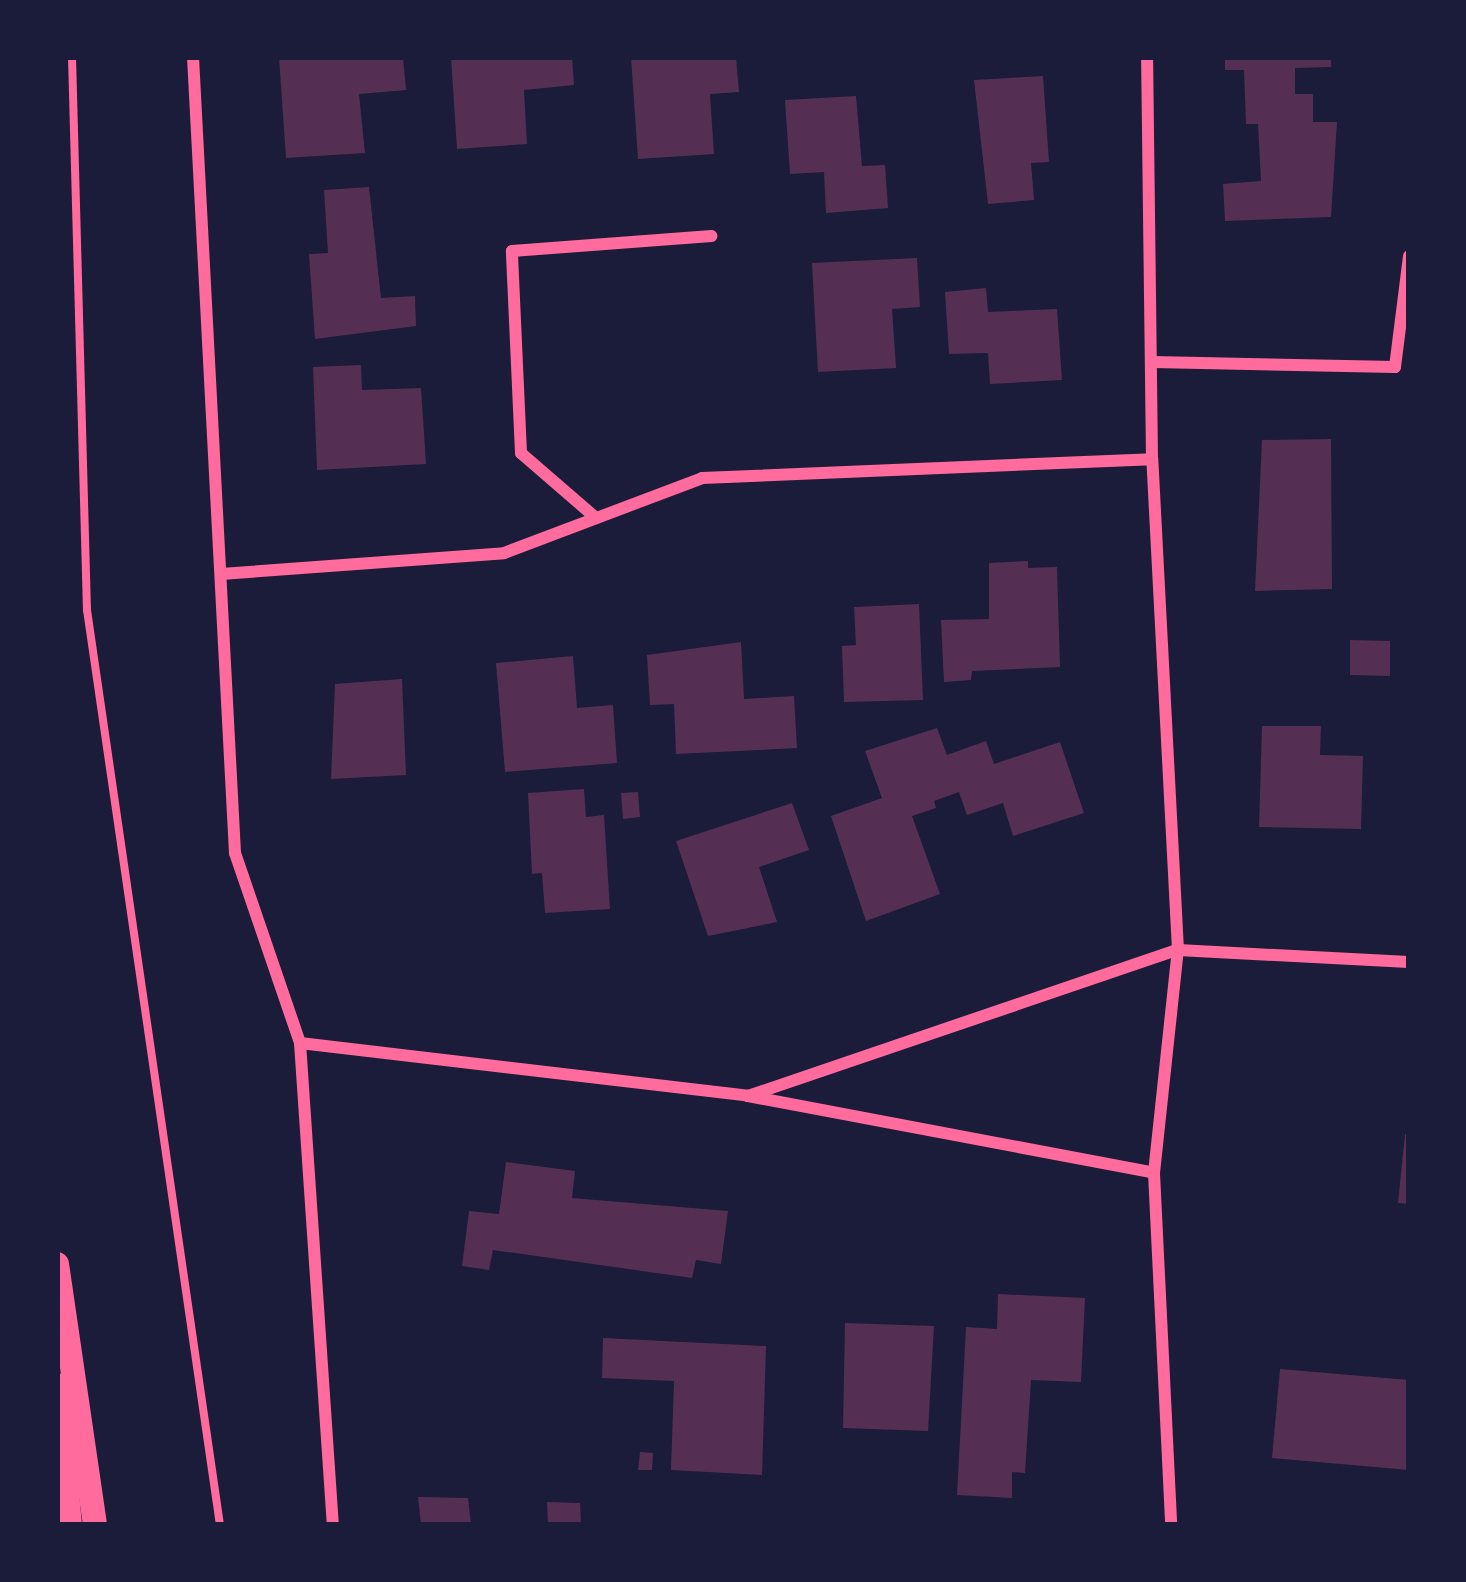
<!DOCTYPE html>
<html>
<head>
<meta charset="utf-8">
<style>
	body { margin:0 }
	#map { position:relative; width:1466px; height:1582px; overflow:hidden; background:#1b1b3a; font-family:"Sofia Sans Condensed",sans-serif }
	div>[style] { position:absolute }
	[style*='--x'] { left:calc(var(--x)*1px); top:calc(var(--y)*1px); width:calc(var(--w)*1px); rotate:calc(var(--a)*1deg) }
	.building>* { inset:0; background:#542f53 }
	.path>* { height:8px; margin:-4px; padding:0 4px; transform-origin:4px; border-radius:4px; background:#ff6b9d }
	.minor>* { height:12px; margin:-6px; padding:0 6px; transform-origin:6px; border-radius:6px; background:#ff6b9d }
	.secondary>* { height:24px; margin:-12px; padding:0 12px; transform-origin:12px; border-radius:12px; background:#ff6b9d }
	span { translate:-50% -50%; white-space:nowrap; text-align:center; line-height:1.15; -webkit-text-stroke:9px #1b1b3a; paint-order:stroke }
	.frame { position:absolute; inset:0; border:60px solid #1b1b3a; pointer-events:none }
</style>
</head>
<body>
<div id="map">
	<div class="building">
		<div style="clip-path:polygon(279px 57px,403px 57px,406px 90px,359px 94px,365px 153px,286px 158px)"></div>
		<div style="clip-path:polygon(451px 57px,572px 57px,574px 85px,524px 90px,527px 144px,457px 149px)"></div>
		<div style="clip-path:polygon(631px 57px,736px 57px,739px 92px,710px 94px,714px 154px,638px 159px)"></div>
		<div style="clip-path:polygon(1225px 57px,1331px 57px,1331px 67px,1295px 68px,1295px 94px,1313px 94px,1313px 122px,1337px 122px,1331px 217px,1225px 221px,1223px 184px,1261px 181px,1258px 124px,1246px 124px,1244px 70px,1225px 70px)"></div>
		<div style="clip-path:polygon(1043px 76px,1049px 162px,1031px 163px,1034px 200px,988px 204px,974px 80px)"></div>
		<div style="clip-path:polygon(856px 96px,862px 166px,885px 165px,888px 208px,826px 213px,824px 172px,790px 174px,785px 100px)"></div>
		<div style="clip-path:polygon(369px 187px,381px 298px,415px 296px,416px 326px,315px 339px,309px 254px,328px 253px,324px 190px)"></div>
		<div style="clip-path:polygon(917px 258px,920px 307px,892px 309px,896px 368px,818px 372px,812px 263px)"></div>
		<div style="clip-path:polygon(986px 288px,988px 312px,1057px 309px,1062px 380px,990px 384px,988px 353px,949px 354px,945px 292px)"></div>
		<div style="clip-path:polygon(361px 365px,362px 390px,421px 388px,426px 464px,317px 470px,313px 367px)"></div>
		<div style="clip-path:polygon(1331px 439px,1332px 589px,1255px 591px,1262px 440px)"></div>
		<div style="clip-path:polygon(1028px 561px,1028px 568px,1057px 567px,1060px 667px,972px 671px,971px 680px,944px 682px,941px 620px,989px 619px,989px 563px)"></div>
		<div style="clip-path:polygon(919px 604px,923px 700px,844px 702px,842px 646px,856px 645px,854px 607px)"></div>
		<div style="clip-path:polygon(1350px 640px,1390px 641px,1390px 676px,1350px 675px)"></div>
		<div style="clip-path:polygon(741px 642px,744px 699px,794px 696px,797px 748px,676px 754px,674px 704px,650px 705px,647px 655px)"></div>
		<div style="clip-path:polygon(573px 656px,577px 708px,613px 705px,617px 763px,505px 772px,496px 663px)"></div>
		<div style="clip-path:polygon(402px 679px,406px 775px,331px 779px,335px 684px)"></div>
		<div style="clip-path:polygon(1262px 726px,1321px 726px,1320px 755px,1363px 756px,1361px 829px,1259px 827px)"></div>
		<div style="clip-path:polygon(937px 728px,947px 755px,986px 741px,994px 764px,1060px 742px,1084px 813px,1013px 836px,1003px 803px,967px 815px,959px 792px,934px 801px,936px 808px,912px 816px,940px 894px,866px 921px,831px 816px,882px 798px,865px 751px)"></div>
		<div style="clip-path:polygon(584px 789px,586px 817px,604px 815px,610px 909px,545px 913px,542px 873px,532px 874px,528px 793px)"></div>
		<div style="clip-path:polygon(638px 792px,640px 817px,623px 819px,621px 793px)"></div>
		<div style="clip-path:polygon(792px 803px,809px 850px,759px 867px,777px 922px,708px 936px,676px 841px)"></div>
		<div style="clip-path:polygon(1405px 1134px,1409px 1135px,1409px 1204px,1398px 1203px)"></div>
		<div style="clip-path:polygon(506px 1162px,575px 1171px,572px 1198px,728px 1211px,721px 1264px,696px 1260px,692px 1278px,493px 1250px,489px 1270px,462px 1266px,469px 1211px,499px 1214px)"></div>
		<div style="clip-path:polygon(998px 1294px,1085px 1298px,1081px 1382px,1031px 1380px,1025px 1473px,1012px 1472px,1012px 1498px,957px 1495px,966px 1327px,997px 1329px)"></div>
		<div style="clip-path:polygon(845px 1323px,934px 1326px,928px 1431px,843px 1428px)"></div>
		<div style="clip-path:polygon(603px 1338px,766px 1346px,762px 1475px,671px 1470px,674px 1381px,602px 1378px)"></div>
		<div style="clip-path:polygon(1280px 1369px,1409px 1380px,1409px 1470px,1272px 1458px)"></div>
		<div style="clip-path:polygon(640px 1452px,653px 1453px,652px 1470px,638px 1470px)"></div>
		<div style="clip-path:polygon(418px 1497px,468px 1498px,471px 1525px,421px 1525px)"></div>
		<div style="clip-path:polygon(547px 1502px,580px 1503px,581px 1525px,548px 1525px)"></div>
	</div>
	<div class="path">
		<div style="--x:72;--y:57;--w:553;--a:88.45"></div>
		<div style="--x:87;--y:610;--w:925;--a:81.73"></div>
	</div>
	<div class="minor">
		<div style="--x:193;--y:57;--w:797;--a:86.98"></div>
		<div style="--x:235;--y:853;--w:201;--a:71.1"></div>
		<div style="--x:300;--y:1043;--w:483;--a:86.1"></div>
		<div style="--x:1153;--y:362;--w:242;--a:1.2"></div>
		<div style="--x:1395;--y:367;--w:112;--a:-82.8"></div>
		<div style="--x:596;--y:518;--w:99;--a:-139.1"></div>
		<div style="--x:521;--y:453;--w:202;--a:-92.6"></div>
		<div style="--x:512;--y:251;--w:200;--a:-4.3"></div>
		<div style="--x:221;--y:574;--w:284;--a:-4.2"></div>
		<div style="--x:504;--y:553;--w:212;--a:-20.7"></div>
		<div style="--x:702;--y:478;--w:450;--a:-2.4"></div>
		<div style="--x:300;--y:1043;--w:451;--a:6.7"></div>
		<div style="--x:748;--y:1096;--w:454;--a:-18.8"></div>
		<div style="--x:1178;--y:950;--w:231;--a:3"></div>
		<div style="--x:748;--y:1096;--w:413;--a:10.7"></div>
		<div style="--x:1154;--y:1173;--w:224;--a:-83.9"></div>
		<div style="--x:1178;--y:950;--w:492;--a:-93"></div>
		<div style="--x:1152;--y:459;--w:402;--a:-90.7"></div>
		<div style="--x:1154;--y:1173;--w:352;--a:87.2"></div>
	</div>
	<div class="secondary">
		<div style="--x:57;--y:1264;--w:264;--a:81.7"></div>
		<div style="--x:57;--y:1385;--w:141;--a:84.7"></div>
	</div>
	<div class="frame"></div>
</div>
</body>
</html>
